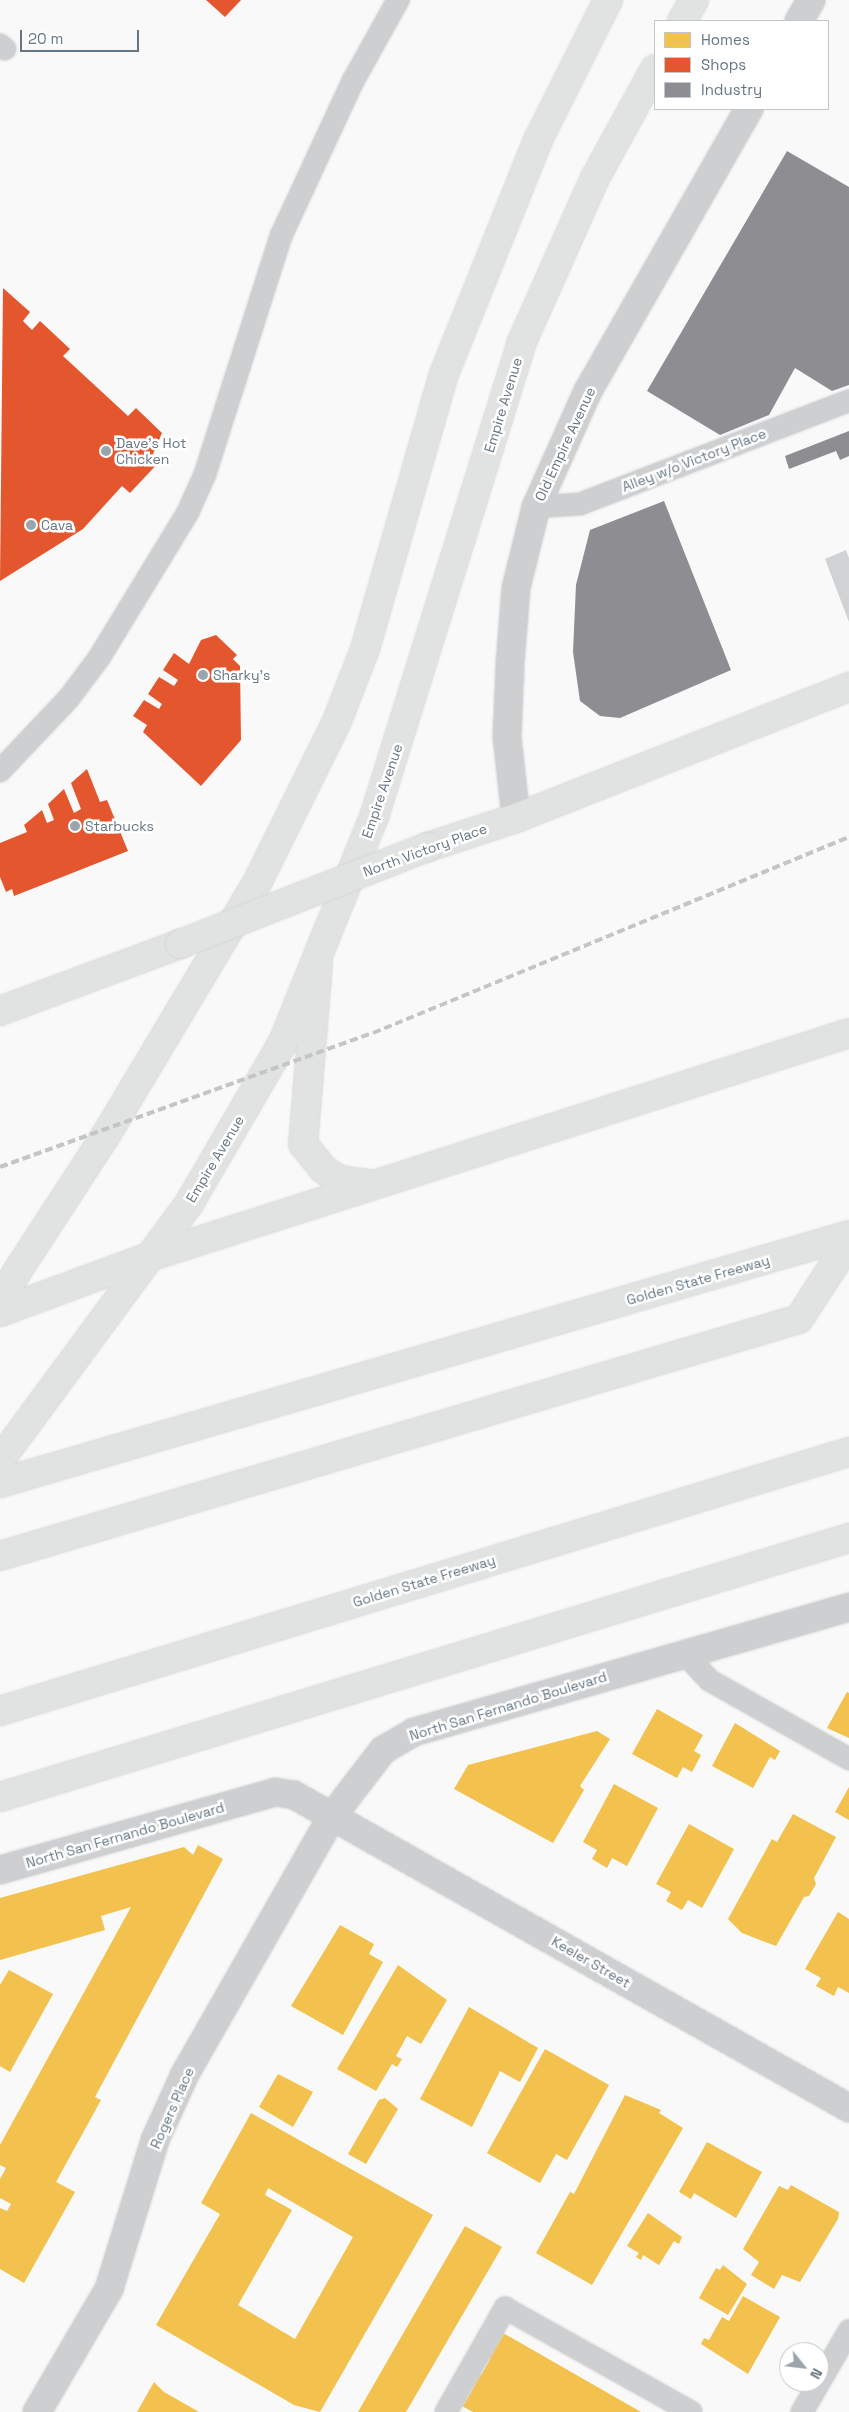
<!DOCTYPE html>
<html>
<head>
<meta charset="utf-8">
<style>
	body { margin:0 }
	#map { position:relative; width:849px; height:2412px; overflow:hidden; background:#f9f9f9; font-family:"Space Grotesk",sans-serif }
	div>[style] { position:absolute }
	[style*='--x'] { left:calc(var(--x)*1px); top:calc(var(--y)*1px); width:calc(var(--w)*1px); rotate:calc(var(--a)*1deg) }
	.homes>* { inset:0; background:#f2c14e }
	.shops>* { inset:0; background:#e4572e }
	.industry>* { inset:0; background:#8d8d92 }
	.building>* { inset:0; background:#d0d2d3 }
	.roads { filter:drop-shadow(0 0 1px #d5d6d7) drop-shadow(0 0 1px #d5d6d7) }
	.service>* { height:22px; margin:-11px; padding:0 11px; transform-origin:11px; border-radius:11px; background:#cecfd0 }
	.minor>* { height:28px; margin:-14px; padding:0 14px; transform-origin:14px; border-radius:14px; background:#cecfd0 }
	.primary>* { height:28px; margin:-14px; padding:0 14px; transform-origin:14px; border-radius:14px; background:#e1e2e2 }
	.motorway>* { height:28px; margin:-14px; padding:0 14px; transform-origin:14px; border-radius:14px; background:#e1e2e2 }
	.rail>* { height:4px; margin-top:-2px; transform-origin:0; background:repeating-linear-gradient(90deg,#c3c5c6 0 8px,transparent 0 12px) }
	.bridges { filter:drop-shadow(0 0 1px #d5d6d7) drop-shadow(0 0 1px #d5d6d7) }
	.primary-bridge>* { height:28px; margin:-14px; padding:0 14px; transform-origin:14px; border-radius:14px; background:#e1e2e2 }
	.dots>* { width:14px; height:14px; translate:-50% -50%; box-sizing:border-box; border:2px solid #fff; border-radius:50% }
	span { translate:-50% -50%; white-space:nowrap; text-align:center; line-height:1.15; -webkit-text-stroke:5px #fff; paint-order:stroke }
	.street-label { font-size:14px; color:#657683 }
	.poi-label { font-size:14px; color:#657683 }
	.left { translate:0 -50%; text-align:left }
	.legend { position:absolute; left:654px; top:20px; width:175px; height:90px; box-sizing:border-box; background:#fff; border:1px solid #c1c8cd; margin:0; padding:6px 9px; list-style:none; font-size:15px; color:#657683 }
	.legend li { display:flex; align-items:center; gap:10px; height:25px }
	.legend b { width:25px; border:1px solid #c1c8cd }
	.north { position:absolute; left:779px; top:2342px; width:50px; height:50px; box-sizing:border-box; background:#fff; border:1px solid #c1c8cd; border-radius:50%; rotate:119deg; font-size:14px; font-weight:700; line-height:20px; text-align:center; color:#657683 }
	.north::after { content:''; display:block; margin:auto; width:18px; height:22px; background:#99a4ac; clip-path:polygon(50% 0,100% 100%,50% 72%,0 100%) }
	.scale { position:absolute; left:20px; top:30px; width:119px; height:22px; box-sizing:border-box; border:2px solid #657683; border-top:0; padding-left:6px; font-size:15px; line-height:18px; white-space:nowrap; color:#657683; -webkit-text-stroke:4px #fff; paint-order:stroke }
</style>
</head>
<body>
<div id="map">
	<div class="homes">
		<div style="clip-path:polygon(847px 1692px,849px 1693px,849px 1738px,827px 1728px)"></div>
		<div style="clip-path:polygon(657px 1709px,703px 1735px,694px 1751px,701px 1755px,692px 1772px,683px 1767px,677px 1778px,632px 1754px)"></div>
		<div style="clip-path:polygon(735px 1723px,780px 1751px,775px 1760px,770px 1757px,753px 1788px,712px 1766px)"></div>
		<div style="clip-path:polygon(597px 1731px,610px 1739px,580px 1786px,584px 1790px,553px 1843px,454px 1789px,468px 1765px)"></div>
		<div style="clip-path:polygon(614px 1784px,658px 1808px,627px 1866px,612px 1858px,607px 1868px,592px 1859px,597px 1850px,583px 1842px)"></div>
		<div style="clip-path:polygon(849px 1787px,849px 1820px,835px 1812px)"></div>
		<div style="clip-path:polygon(793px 1814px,836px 1837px,814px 1878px,816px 1884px,809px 1896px,804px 1897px,776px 1946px,742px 1933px,728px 1919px,772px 1839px,777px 1842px)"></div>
		<div style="clip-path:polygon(689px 1824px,734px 1849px,702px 1908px,688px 1900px,682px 1910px,666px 1901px,671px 1892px,656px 1884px)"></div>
		<div style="clip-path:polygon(198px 1845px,223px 1859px,95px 2097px,101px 2100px,56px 2182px,75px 2192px,24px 2283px,0 2269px,0 2208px,7px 2211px,11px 2204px,0 2198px,0 2179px,6px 2168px,0 2165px,0 2145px,131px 1907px,101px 1916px,105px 1930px,0 1960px,0 1898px,184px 1847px,193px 1855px)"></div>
		<div style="clip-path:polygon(838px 1912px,849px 1919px,849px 1993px,838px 1987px,834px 1996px,816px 1986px,821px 1978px,805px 1969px)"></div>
		<div style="clip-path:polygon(340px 1925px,374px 1944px,369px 1954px,383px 1962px,343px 2035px,291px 2006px)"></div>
		<div style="clip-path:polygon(398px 1965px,447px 2000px,421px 2044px,407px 2036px,396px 2056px,402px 2059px,397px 2067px,392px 2064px,376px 2091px,337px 2069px)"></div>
		<div style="clip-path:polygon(9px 1970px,53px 1994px,10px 2072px,0 2066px,0 1985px)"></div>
		<div style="clip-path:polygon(469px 2007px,538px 2048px,520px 2082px,500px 2071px,472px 2127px,420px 2099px)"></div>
		<div style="clip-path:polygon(545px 2049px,609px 2085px,567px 2160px,556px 2154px,540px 2183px,487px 2153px)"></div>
		<div style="clip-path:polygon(278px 2074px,313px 2092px,293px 2127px,259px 2107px)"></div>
		<div style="clip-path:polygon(625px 2095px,661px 2110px,659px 2113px,683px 2128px,592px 2285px,536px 2253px,570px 2192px,574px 2194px)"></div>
		<div style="clip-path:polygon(385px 2098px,398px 2109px,366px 2164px,348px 2154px,379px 2100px)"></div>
		<div style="clip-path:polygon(evenodd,251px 2113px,433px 2215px,320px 2412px,294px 2405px,156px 2325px,220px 2214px,201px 2203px,251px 2113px,268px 2188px,353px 2237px,295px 2339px,238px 2305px,292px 2210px,265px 2195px,268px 2188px)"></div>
		<div style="clip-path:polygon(707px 2142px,762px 2172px,736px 2218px,694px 2193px,691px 2199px,679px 2192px)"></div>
		<div style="clip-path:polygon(791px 2185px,839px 2212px,838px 2219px,800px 2282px,782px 2275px,774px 2289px,751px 2275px,759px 2262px,743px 2249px,779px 2186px,788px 2190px)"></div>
		<div style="clip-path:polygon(648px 2213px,682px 2237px,679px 2244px,674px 2241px,659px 2265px,643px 2255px,641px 2260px,636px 2257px,639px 2253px,627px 2246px)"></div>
		<div style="clip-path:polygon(465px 2226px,502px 2247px,406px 2412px,358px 2412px)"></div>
		<div style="clip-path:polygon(723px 2265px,747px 2284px,728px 2315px,699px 2298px,716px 2268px,720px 2270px)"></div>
		<div style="clip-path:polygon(743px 2296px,780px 2317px,748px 2374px,701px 2344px,704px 2338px,709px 2340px,722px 2317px,729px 2321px)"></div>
		<div style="clip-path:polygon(503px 2333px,641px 2412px,473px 2412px,460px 2405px,464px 2397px,467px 2399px,473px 2388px,469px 2386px,477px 2373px,481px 2375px,490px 2359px,486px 2356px)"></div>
		<div style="clip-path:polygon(154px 2382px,164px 2392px,199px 2412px,137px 2412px)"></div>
	</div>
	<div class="shops">
		<div style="clip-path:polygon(206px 0,241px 0,225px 17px)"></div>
		<div style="clip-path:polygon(3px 288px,30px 312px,23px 321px,32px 330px,40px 321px,70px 349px,63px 356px,128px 416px,136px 408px,162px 433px,153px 454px,160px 461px,130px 493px,122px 486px,83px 529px,0 581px)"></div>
		<div style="clip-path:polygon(216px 635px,237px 655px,233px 659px,240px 666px,241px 740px,201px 786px,143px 732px,147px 725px,133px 716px,144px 700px,159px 709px,162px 704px,148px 694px,159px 677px,174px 686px,178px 680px,163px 670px,174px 653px,189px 664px,201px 640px)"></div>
		<div style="clip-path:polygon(87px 769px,100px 802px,107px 800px,128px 851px,14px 896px,12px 889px,6px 892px,0 877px,0 843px,27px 832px,24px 825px,42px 810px,47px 823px,54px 820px,48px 804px,64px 789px,74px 813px,81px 809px,71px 783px)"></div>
	</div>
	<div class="industry">
		<div style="clip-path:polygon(787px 151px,849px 187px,849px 385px,832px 391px,795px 368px,769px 415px,720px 435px,647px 391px)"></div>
		<div style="clip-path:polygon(849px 431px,849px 456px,840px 460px,836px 451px,789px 469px,785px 456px)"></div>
		<div style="clip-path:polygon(664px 501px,731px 670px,620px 718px,600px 716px,580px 701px,573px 652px,576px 585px,590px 530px)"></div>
	</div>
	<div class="building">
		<div style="clip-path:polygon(846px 550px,849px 558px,849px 622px,825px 559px)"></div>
	</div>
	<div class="roads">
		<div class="service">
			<div style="--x:0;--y:45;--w:6;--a:39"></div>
			<div style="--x:536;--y:507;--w:44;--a:-3.9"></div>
			<div style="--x:580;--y:504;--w:288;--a:-21"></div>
			<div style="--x:0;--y:771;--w:100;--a:-46.6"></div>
			<div style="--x:69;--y:698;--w:50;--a:-53.1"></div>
			<div style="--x:99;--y:658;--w:171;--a:-58.6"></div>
			<div style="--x:188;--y:512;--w:42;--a:-65.9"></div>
			<div style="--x:205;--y:474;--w:250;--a:-72.3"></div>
			<div style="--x:281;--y:236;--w:171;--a:-65.1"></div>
			<div style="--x:353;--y:81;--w:93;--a:-60.9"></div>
			<div style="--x:684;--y:1653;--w:37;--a:47"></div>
			<div style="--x:709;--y:1680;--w:161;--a:29.4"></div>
			<div style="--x:446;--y:2412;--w:120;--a:-60.4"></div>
			<div style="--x:505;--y:2308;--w:213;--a:29.2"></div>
			<div style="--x:802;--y:2412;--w:94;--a:-59.9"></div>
		</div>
		<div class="minor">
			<div style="--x:799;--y:21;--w:24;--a:-60"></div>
			<div style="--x:516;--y:818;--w:81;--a:-96.3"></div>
			<div style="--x:507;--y:737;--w:73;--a:-87.6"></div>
			<div style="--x:510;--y:664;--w:76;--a:-85.5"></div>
			<div style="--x:516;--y:588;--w:83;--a:-76.1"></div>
			<div style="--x:536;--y:507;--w:127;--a:-65.9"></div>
			<div style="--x:588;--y:391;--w:325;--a:-60.3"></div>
			<div style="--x:0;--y:1870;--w:286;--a:-15.8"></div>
			<div style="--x:275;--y:1792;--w:19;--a:9"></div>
			<div style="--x:294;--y:1795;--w:637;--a:29.42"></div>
			<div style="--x:37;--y:2412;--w:143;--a:-59.7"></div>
			<div style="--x:109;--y:2289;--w:156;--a:-72.8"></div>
			<div style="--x:155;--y:2140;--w:72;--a:-65.6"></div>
			<div style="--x:185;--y:2074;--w:298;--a:-60.3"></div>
			<div style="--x:333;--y:1815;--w:82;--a:-52.4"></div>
			<div style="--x:383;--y:1750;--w:36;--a:-30"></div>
			<div style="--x:414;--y:1732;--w:453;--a:-16"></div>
		</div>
		<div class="primary">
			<div style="--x:682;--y:21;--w:24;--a:-60"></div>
			<div style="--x:428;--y:847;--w:93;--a:-18.2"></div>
			<div style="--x:516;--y:818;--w:358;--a:-21.5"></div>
			<div style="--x:0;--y:1011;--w:192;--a:-20.4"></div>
			<div style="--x:0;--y:1298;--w:194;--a:-57"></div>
			<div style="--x:106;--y:1135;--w:296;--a:-59.1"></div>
			<div style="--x:258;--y:881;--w:178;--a:-63.7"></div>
			<div style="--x:337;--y:721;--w:77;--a:-68.7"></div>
			<div style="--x:365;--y:649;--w:286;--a:-74"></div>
			<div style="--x:444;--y:374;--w:254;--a:-68.1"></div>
			<div style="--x:539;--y:138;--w:154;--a:-63.4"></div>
			<div style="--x:0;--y:1460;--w:320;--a:-53.6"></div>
			<div style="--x:190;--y:1202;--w:185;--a:-59.8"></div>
			<div style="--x:283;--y:1042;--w:246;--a:-68"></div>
			<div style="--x:375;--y:814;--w:492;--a:-72.7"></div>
			<div style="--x:521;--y:344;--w:182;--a:-66"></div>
			<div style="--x:595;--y:178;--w:124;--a:-61.2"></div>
		</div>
		<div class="motorway">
			<div style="--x:318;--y:963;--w:182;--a:94.7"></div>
			<div style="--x:303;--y:1144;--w:33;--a:51"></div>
			<div style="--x:324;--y:1170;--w:19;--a:32"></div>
			<div style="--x:340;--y:1180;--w:34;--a:8"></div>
			<div style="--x:0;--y:1312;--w:159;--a:-20.3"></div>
			<div style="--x:149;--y:1257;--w:735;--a:-17.74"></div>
			<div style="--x:0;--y:1483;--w:884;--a:-16.28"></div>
			<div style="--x:0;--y:1556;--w:833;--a:-16.52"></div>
			<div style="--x:799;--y:1319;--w:92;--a:-57"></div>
			<div style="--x:0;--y:1711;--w:888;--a:-16.97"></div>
			<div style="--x:0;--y:1797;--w:888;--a:-16.97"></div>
		</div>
	</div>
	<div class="rail">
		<div style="--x:0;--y:1167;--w:396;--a:-19.8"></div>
		<div style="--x:373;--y:1033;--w:515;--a:-22.38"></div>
	</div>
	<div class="bridges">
		<div class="primary-bridge">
			<div style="--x:180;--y:944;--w:266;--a:-21.4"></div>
		</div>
	</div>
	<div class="dots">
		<div style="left:106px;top:451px;background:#99a4ac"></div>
		<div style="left:31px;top:525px;background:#99a4ac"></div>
		<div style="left:203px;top:675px;background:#99a4ac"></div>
		<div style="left:75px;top:826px;background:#99a4ac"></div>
	</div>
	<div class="street-label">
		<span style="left:503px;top:405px;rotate:-73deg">Empire Avenue</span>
		<span style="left:565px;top:444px;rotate:-65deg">Old Empire Avenue</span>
		<span style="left:694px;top:460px;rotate:-21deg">Alley w/o Victory Place</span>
		<span style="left:382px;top:791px;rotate:-71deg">Empire Avenue</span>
		<span style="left:425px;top:850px;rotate:-20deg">North Victory Place</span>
		<span style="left:215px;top:1159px;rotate:-59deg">Empire Avenue</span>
		<span style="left:698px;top:1280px;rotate:-16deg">Golden State Freeway</span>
		<span style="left:424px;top:1581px;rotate:-17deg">Golden State Freeway</span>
		<span style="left:508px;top:1706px;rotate:-17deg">North San Fernando Boulevard</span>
		<span style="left:125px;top:1835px;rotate:-16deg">North San Fernando Boulevard</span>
		<span style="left:591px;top:1962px;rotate:30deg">Keeler Street</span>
		<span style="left:172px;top:2108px;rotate:-66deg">Rogers Place</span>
	</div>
	<div class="poi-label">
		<span class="left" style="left:116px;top:451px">Dave's Hot<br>Chicken</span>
		<span class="left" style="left:41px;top:525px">Cava</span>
		<span class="left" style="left:213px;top:675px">Sharky's</span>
		<span class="left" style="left:85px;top:826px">Starbucks</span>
	</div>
	<ul class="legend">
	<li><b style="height:14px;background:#f2c14e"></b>Homes</li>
	<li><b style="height:14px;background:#e4572e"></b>Shops</li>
	<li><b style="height:14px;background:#8d8d92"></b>Industry</li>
	</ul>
	<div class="north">N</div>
	<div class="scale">20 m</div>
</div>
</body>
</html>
